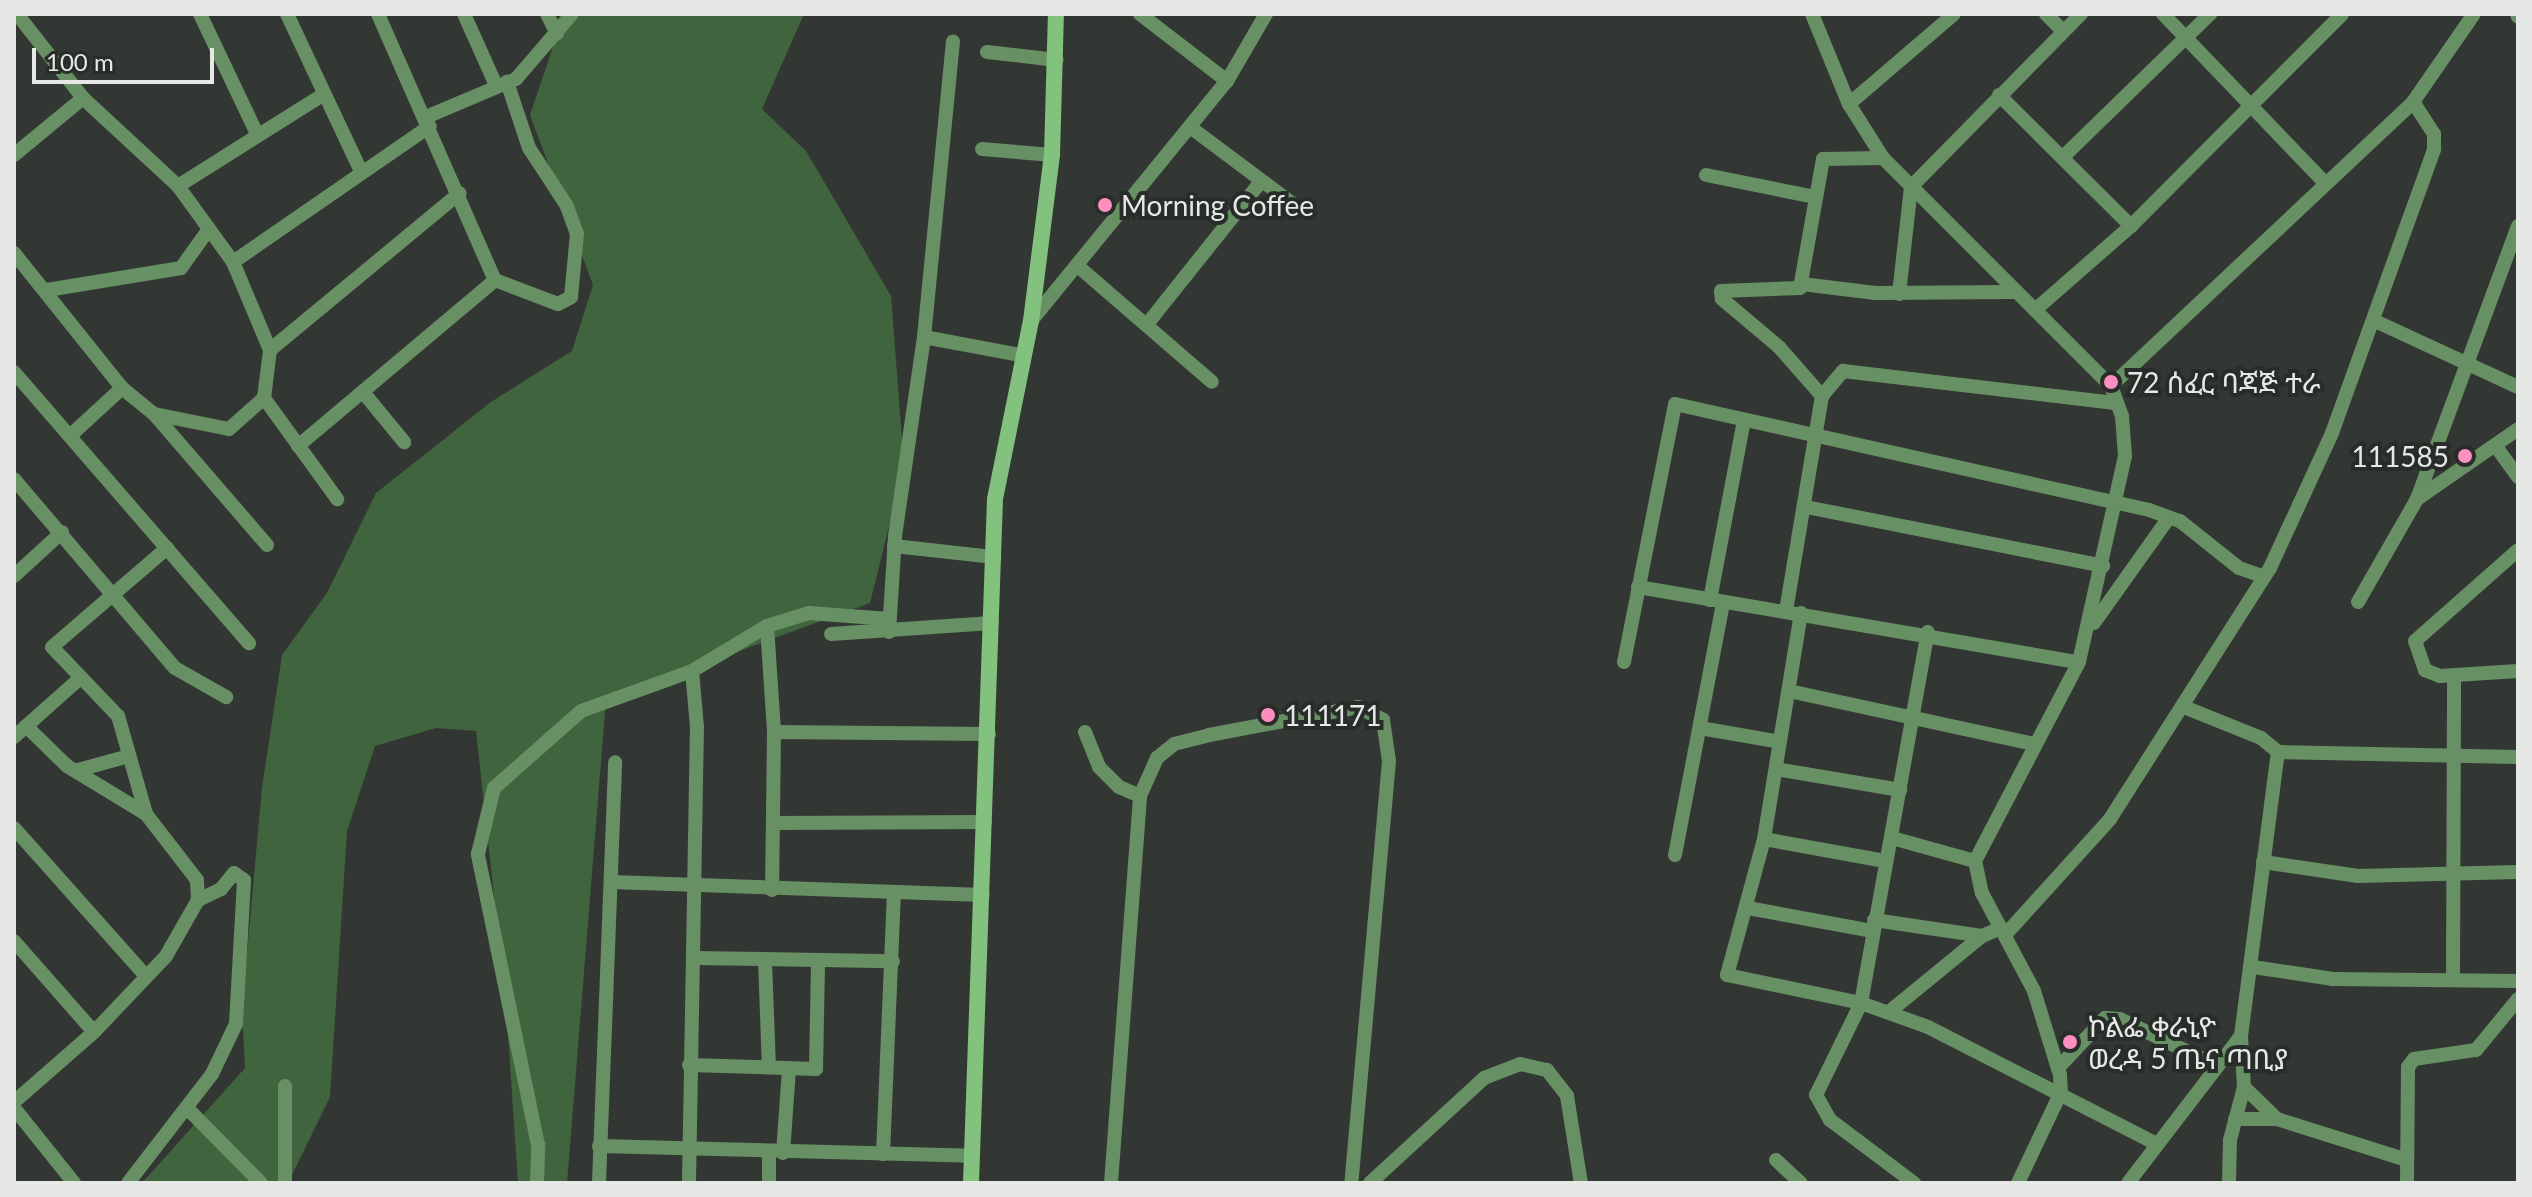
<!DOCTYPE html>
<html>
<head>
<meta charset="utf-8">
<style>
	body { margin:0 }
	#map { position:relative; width:2532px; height:1197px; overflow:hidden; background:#333733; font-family:Lato,"Noto Sans Ethiopic",sans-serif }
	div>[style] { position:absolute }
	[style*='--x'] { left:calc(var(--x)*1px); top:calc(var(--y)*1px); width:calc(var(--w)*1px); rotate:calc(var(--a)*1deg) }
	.green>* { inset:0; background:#40643e }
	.street>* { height:14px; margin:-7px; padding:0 7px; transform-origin:7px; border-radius:7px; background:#689065 }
	.secondary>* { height:16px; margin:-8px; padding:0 8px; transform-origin:8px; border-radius:8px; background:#83c27e }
	.dots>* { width:22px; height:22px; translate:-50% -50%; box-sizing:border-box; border:4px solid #292d29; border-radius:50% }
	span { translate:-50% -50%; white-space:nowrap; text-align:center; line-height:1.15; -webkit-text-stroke:8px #292d29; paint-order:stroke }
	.poi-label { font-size:28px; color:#e6e8e6 }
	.left { translate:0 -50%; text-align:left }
	.right { translate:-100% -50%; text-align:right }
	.frame { position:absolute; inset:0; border:16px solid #e6e8e6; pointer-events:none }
	.scale { position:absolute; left:32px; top:48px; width:182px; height:36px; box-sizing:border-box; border:4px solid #e6e8e6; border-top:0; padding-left:10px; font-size:24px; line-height:28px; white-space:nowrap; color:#e6e8e6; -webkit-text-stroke:6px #292d29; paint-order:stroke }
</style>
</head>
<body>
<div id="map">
	<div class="green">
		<div style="clip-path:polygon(564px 14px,804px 14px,762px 109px,806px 151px,891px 296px,904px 466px,870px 603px,606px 700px,567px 1183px,518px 1183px,506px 1005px,476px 731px,436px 728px,375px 746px,347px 831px,330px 1097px,288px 1183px,142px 1183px,245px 1068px,242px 1008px,262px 788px,282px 655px,327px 593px,376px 493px,491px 402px,572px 351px,593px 285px,530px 115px)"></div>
	</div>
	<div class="street">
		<div style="--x:17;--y:14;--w:107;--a:51.8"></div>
		<div style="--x:83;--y:98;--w:129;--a:42.8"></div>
		<div style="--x:178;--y:186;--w:94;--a:54.1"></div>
		<div style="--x:233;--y:262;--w:95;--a:67.2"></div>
		<div style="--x:270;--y:350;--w:48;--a:97.1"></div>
		<div style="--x:264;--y:398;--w:47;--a:138.5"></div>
		<div style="--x:229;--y:429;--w:76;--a:-168.7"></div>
		<div style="--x:200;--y:14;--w:131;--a:64.6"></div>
		<div style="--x:287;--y:14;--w:174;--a:64.8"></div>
		<div style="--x:378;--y:14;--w:291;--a:66.3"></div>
		<div style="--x:495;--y:280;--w:67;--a:20.9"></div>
		<div style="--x:558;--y:304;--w:15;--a:-28"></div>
		<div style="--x:571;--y:297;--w:63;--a:-84.6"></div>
		<div style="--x:577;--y:234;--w:30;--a:-110"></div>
		<div style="--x:567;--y:206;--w:69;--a:-123.2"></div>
		<div style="--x:529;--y:148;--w:70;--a:-108.4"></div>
		<div style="--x:464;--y:14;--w:76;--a:65.8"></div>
		<div style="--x:547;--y:14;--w:22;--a:63"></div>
		<div style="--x:1140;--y:14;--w:110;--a:37.6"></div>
		<div style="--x:1812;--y:14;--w:97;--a:67.7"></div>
		<div style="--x:1849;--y:104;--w:64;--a:57.8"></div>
		<div style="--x:1883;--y:158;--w:322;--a:45"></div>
		<div style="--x:2111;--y:386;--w:32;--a:70"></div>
		<div style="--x:2122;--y:416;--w:40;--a:85.7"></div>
		<div style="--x:2125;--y:456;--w:211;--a:102.6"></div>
		<div style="--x:2079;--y:662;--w:225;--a:117.6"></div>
		<div style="--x:1975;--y:861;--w:33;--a:78"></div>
		<div style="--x:1982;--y:893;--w:111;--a:62"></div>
		<div style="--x:2034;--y:991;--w:88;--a:72.8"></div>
		<div style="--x:2060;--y:1075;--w:17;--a:87"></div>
		<div style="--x:2061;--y:1092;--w:101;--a:115.3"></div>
		<div style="--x:2046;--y:14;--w:24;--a:45"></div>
		<div style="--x:2163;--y:14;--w:234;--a:46.2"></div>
		<div style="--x:2517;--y:14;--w:3;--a:72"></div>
		<div style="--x:987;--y:52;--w:70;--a:6.5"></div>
		<div style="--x:1999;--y:95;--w:186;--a:44.8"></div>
		<div style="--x:1849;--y:104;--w:138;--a:-40.6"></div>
		<div style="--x:426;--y:117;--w:98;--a:-22.9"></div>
		<div style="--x:516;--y:79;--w:86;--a:-49.3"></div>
		<div style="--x:1190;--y:127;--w:139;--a:36.8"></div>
		<div style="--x:982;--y:149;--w:70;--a:4.9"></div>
		<div style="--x:14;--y:155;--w:89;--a:-39.6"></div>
		<div style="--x:2064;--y:156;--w:204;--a:-44.2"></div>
		<div style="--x:1706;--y:175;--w:111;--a:11.4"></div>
		<div style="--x:178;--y:186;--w:173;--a:-32.2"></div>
		<div style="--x:14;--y:253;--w:173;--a:51.3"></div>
		<div style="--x:122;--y:388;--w:41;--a:39.1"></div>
		<div style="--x:154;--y:414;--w:173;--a:49.2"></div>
		<div style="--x:233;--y:262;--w:239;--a:-34.6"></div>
		<div style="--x:1080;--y:268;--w:174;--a:40.8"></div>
		<div style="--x:1802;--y:284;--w:74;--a:7"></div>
		<div style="--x:1875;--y:293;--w:138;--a:-0.4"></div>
		<div style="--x:47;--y:290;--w:136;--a:-9.3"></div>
		<div style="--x:181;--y:268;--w:48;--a:-54.3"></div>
		<div style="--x:1899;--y:294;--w:108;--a:-83.6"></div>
		<div style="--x:1911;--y:187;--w:243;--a:-45.5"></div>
		<div style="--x:2035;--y:310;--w:128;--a:-41.2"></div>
		<div style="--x:2131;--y:226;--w:299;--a:-45.1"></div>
		<div style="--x:1031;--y:321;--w:310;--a:-50.8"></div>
		<div style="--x:1227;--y:81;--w:78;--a:-59.8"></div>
		<div style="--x:2375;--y:321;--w:157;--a:24.8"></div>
		<div style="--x:1148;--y:323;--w:178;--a:-51.4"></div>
		<div style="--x:924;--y:337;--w:98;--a:10.6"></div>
		<div style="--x:270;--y:350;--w:246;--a:-39.6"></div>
		<div style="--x:14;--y:372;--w:359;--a:49.1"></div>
		<div style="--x:2111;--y:386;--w:415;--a:-43.2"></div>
		<div style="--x:2413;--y:102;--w:107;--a:-55.3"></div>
		<div style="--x:363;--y:392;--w:65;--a:50.6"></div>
		<div style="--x:1822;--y:396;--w:65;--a:-131.3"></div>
		<div style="--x:1779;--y:347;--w:75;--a:-139.9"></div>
		<div style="--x:1722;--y:299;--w:8;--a:-97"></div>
		<div style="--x:1721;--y:291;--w:79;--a:-2.2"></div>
		<div style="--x:1800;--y:288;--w:131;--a:-79.9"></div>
		<div style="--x:1823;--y:159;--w:60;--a:-1"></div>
		<div style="--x:264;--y:398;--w:125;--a:54.1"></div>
		<div style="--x:72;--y:434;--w:68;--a:-42.6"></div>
		<div style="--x:298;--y:446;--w:258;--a:-40.1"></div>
		<div style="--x:2497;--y:448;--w:36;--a:54"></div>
		<div style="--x:14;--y:479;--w:248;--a:49.6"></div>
		<div style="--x:175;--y:668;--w:59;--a:29.6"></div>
		<div style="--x:2417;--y:499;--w:123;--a:-34.7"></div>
		<div style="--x:1806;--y:507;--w:303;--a:11.2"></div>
		<div style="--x:894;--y:546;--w:101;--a:6.3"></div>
		<div style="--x:2518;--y:550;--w:137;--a:138.5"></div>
		<div style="--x:2415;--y:641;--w:31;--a:71"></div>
		<div style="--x:2425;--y:670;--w:16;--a:22"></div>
		<div style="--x:2440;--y:676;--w:78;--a:-3.7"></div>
		<div style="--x:14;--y:576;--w:65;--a:-42.5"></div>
		<div style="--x:1638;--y:587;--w:447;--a:9.7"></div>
		<div style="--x:1710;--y:600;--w:183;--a:-79.3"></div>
		<div style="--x:2358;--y:602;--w:119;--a:-60.2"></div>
		<div style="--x:2417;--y:499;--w:291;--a:-69.7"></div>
		<div style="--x:1786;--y:611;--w:218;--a:-80.5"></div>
		<div style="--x:1822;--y:396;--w:33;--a:-50"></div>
		<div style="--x:1843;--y:371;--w:276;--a:6.7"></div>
		<div style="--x:1801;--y:613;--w:229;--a:99.3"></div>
		<div style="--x:1764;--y:839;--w:141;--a:105.2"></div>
		<div style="--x:1727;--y:975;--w:137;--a:11.8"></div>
		<div style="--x:1861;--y:1003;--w:71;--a:19.7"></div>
		<div style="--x:1928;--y:1027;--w:257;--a:27.1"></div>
		<div style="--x:2094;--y:623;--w:128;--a:-54.6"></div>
		<div style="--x:767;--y:626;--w:106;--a:86.2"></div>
		<div style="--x:774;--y:732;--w:158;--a:90.7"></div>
		<div style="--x:889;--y:632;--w:96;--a:-86.4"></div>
		<div style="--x:895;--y:536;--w:201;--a:-81.7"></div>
		<div style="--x:924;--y:337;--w:297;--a:-84.4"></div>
		<div style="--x:831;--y:634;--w:161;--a:-3.9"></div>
		<div style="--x:1624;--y:662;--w:263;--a:-78.8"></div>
		<div style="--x:1675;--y:404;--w:486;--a:12.6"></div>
		<div style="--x:2149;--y:510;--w:33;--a:20"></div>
		<div style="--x:2180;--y:521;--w:75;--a:38.5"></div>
		<div style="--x:2239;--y:568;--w:24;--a:19"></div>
		<div style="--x:1789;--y:691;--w:251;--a:12.2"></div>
		<div style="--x:2184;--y:707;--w:83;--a:21.9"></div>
		<div style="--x:2261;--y:738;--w:22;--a:39"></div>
		<div style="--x:26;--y:726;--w:57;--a:44.3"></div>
		<div style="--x:67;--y:766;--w:92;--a:31.3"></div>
		<div style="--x:1700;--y:728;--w:81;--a:9.9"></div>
		<div style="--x:774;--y:732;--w:215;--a:0.5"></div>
		<div style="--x:1085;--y:732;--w:38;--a:68"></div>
		<div style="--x:1099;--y:767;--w:28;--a:45"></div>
		<div style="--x:1119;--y:787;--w:23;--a:23"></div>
		<div style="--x:14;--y:737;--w:87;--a:-41.7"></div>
		<div style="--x:2278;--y:752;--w:240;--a:1.2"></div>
		<div style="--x:1776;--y:769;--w:126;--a:9.6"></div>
		<div style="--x:78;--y:770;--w:53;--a:-15.4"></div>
		<div style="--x:774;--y:823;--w:211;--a:-0.3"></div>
		<div style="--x:14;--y:828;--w:198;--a:48.3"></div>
		<div style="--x:1892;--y:838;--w:86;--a:15.5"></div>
		<div style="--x:1764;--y:839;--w:123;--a:10.3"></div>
		<div style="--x:1675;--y:855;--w:257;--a:-79.2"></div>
		<div style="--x:2263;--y:862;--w:96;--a:8.4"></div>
		<div style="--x:2358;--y:876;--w:160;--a:-1.4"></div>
		<div style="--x:611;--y:882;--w:372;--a:2"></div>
		<div style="--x:1748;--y:908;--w:126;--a:10.5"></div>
		<div style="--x:1874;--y:920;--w:109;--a:8.4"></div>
		<div style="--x:2005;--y:935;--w:156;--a:-47.8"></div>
		<div style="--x:2110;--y:819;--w:298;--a:-57.5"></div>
		<div style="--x:2270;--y:568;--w:149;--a:-65.3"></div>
		<div style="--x:2332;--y:433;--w:302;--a:-70.2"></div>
		<div style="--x:2434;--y:149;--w:15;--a:-90"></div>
		<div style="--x:2434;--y:134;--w:38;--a:-123"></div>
		<div style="--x:14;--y:941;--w:121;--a:48.7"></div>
		<div style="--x:693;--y:958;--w:200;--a:0.9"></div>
		<div style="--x:765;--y:960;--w:107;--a:87.9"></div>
		<div style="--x:2253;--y:967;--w:81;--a:8.5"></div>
		<div style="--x:2333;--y:979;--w:185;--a:0.6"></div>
		<div style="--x:2453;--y:980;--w:302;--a:-89.8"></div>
		<div style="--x:1889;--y:1012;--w:120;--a:-39.3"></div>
		<div style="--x:1982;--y:936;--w:21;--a:-23"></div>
		<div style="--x:689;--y:1065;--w:127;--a:1.8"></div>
		<div style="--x:816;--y:1069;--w:109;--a:-88.9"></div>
		<div style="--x:2058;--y:1068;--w:69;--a:-46.8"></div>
		<div style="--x:2105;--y:1018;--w:15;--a:4"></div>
		<div style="--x:2120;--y:1019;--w:106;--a:25.8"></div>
		<div style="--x:285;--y:1086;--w:97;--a:90"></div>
		<div style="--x:2244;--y:1087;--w:46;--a:44.1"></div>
		<div style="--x:14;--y:1102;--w:106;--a:-41.2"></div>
		<div style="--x:94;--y:1032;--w:105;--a:-46.5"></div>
		<div style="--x:166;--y:956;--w:64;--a:-60.3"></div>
		<div style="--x:198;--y:900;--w:20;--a:-93"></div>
		<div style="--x:197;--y:880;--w:83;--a:-127.7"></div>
		<div style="--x:146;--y:814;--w:102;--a:-105.9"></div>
		<div style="--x:118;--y:716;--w:95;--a:-133.7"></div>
		<div style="--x:52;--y:647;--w:152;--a:-40.7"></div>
		<div style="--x:14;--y:1108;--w:96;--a:51.3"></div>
		<div style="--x:187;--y:1108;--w:105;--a:45.4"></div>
		<div style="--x:2235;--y:1119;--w:42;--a:0"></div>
		<div style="--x:2277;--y:1119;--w:133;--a:17.5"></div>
		<div style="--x:599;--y:1146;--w:373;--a:1.5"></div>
		<div style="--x:769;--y:1153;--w:30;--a:90"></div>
		<div style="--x:783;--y:1153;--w:83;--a:-85.9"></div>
		<div style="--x:883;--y:1154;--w:262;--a:-87.6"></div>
		<div style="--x:1776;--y:1160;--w:34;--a:43"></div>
		<div style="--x:128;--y:1183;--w:138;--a:-52.4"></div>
		<div style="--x:212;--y:1074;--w:55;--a:-64.4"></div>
		<div style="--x:236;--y:1024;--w:144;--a:-86.8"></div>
		<div style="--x:244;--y:880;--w:12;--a:-145"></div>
		<div style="--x:234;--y:873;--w:21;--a:129"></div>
		<div style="--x:221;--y:889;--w:25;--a:154"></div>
		<div style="--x:537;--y:1183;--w:38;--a:-88"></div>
		<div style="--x:538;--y:1145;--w:297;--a:-101.7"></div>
		<div style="--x:478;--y:854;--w:68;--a:-76.4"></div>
		<div style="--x:494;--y:788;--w:116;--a:-41.5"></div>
		<div style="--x:581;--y:711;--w:118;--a:-19.8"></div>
		<div style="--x:692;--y:671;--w:87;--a:-31"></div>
		<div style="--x:767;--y:626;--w:44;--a:-17.2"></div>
		<div style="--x:809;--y:613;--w:80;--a:4.3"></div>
		<div style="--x:599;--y:1183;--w:421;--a:-87.8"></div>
		<div style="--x:689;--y:1183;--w:456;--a:-89"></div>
		<div style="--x:697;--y:727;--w:56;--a:-95.1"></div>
		<div style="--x:1111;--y:1183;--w:388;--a:-85.7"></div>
		<div style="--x:1140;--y:796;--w:42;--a:-65.9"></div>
		<div style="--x:1157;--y:758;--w:22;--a:-39"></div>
		<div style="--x:1174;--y:744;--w:36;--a:-14"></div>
		<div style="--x:1209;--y:735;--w:152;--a:-10.6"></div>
		<div style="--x:1358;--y:707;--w:28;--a:27"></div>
		<div style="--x:1383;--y:720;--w:41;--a:81.7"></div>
		<div style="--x:1389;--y:761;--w:424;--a:95.1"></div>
		<div style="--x:1370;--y:1183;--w:155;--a:-42.6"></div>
		<div style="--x:1484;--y:1078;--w:39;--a:-21"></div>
		<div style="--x:1520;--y:1064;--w:28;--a:13"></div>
		<div style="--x:1547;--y:1070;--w:33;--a:52"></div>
		<div style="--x:1567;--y:1096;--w:88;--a:80.9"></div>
		<div style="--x:1914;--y:1183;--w:105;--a:-143.1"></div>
		<div style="--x:1830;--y:1120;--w:29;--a:-119"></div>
		<div style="--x:1816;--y:1095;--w:102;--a:-63.9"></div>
		<div style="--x:1861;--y:1003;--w:377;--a:-79.8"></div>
		<div style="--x:2128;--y:1183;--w:185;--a:-52.5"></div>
		<div style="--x:2229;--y:1183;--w:43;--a:-88.7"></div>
		<div style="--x:2230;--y:1140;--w:55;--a:-75.2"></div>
		<div style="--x:2244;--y:1087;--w:51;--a:-93.4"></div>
		<div style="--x:2241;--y:1036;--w:286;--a:-82.6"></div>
		<div style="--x:2407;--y:1183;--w:116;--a:-89.5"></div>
		<div style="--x:2408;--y:1067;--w:10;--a:-53"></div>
		<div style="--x:2414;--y:1059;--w:63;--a:-8.3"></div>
		<div style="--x:2476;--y:1050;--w:66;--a:-50.5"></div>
	</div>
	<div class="secondary">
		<div style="--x:971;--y:1183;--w:684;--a:-87.99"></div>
		<div style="--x:995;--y:499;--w:182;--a:-78.6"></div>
		<div style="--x:1031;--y:321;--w:167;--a:-82.8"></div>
		<div style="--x:1052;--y:155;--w:141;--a:-88.4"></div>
	</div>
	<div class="dots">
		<div style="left:1105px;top:205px;background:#fd8ec0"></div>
		<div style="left:2111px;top:382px;background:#fd8ec0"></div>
		<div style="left:2465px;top:456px;background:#fd8ec0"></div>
		<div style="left:1268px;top:715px;background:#fd8ec0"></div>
		<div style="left:2070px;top:1042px;background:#fd8ec0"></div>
	</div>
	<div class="poi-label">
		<span class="left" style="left:1121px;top:205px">Morning Coffee</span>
		<span class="left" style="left:2127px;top:382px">72 ሰፈር ባጃጅ ተራ</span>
		<span class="right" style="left:2449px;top:456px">111585</span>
		<span class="left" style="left:1284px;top:715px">111171</span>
		<span class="left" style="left:2088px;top:1042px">ኮልፌ ቀራኒዮ<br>ወረዳ 5 ጤና ጣቢያ</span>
	</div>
	<div class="frame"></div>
	<div class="scale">100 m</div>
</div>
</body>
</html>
